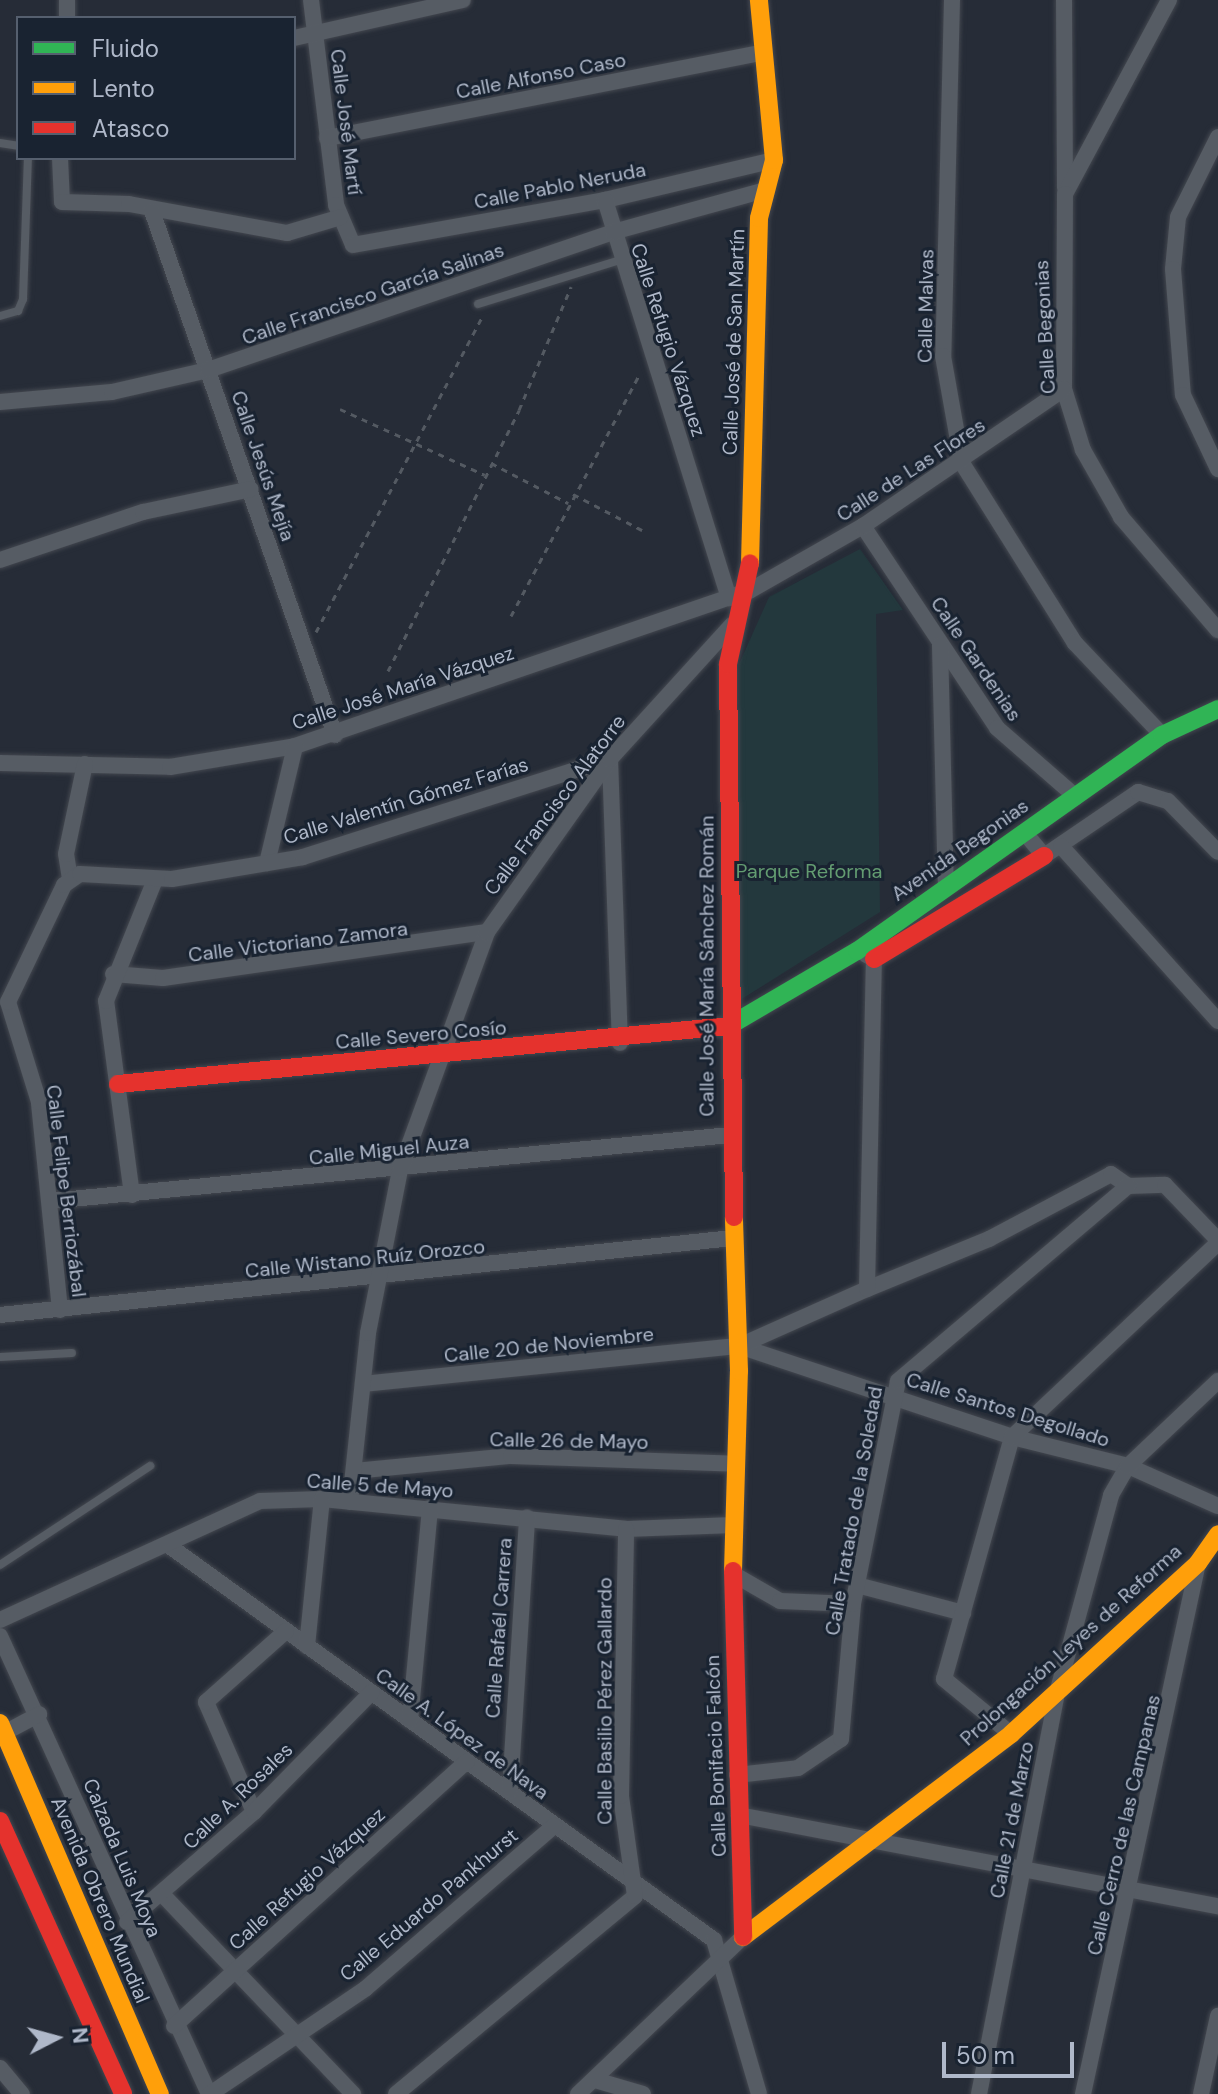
<!DOCTYPE html>
<html>
<head>
<meta charset="utf-8">
<style>
	body { margin:0 }
	#map { position:relative; width:1218px; height:2094px; overflow:hidden; background:#262c37; font-family:"DM Sans",sans-serif }
	div>[style] { position:absolute }
	[style*='--x'] { left:calc(var(--x)*1px); top:calc(var(--y)*1px); width:calc(var(--w)*1px); rotate:calc(var(--a)*1deg) }
	.green>* { inset:0; background:#23383d }
	.path>* { height:3px; margin-top:-1.5px; transform-origin:0; background:repeating-linear-gradient(90deg,#545a62 0 6px,transparent 0 12px) }
	.roads { filter:drop-shadow(0 0 2px #43474f) drop-shadow(0 0 2px #43474f) }
	.lane>* { height:8px; margin:-4px; padding:0 4px; transform-origin:4px; border-radius:4px; background:#565c64 }
	.street>* { height:16px; margin:-8px; padding:0 8px; transform-origin:8px; border-radius:8px; background:#565c64 }
	.fast>* { height:18px; margin:-9px; padding:0 9px; transform-origin:9px; border-radius:9px; background:#30b455 }
	.slow>* { height:18px; margin:-9px; padding:0 9px; transform-origin:9px; border-radius:9px; background:#ff9f0a }
	.jam>* { height:18px; margin:-9px; padding:0 9px; transform-origin:9px; border-radius:9px; background:#e5322d }
	span { translate:-50% -50%; white-space:nowrap; text-align:center; line-height:1.15; -webkit-text-stroke:6px #192331; paint-order:stroke }
	.street-label { font-size:20px; color:#afb8c9 }
	.park-label { font-size:20px; color:#639c71 }
	.legend { position:absolute; left:16px; top:16px; width:280px; height:144px; box-sizing:border-box; background:#192331; border:2px solid #555f6e; margin:0; padding:10px 14px; list-style:none; font-size:24px; color:#afb8c9 }
	.legend li { display:flex; align-items:center; gap:16px; height:40px }
	.legend b { width:40px; border:2px solid #555f6e }
	.north { position:absolute; left:16px; top:1998px; width:80px; height:80px; -webkit-text-stroke:6px #192331; paint-order:stroke; rotate:84deg; font-size:22px; font-weight:700; line-height:32px; text-align:center; color:#afb8c9 }
	.north::after { content:''; display:block; margin:auto; width:28px; height:36px; background:#afb8c9; clip-path:polygon(50% 0,100% 100%,50% 72%,0 100%) }
	.scale { position:absolute; left:942px; top:2042px; width:132px; height:36px; box-sizing:border-box; border:4px solid #afb8c9; border-top:0; padding-left:10px; font-size:24px; line-height:28px; white-space:nowrap; color:#afb8c9; -webkit-text-stroke:6px #192331; paint-order:stroke }
</style>
</head>
<body>
<div id="map">
	<div class="green">
		<div style="clip-path:polygon(860px 549px,903px 610px,876px 614px,880px 912px,737px 1002px,739px 664px,769px 597px)"></div>
	</div>
	<div class="path">
		<div style="--x:340;--y:409;--w:159;--a:24.5"></div>
		<div style="--x:491;--y:463;--w:87;--a:27.5"></div>
		<div style="--x:573;--y:494;--w:78;--a:27.6"></div>
		<div style="--x:511;--y:616;--w:275;--a:-62"></div>
		<div style="--x:316;--y:632;--w:356;--a:-62.2"></div>
		<div style="--x:388;--y:671;--w:292;--a:-63.3"></div>
		<div style="--x:519;--y:410;--w:134;--a:-67.1"></div>
	</div>
	<div class="roads">
		<div class="lane">
			<div style="--x:0;--y:143;--w:18;--a:9"></div>
			<div style="--x:478;--y:304;--w:149;--a:-17.2"></div>
			<div style="--x:0;--y:316;--w:19;--a:-16"></div>
			<div style="--x:18;--y:311;--w:13;--a:-67"></div>
			<div style="--x:23;--y:299;--w:141;--a:-88"></div>
			<div style="--x:0;--y:1357;--w:72;--a:-3.2"></div>
			<div style="--x:0;--y:1565;--w:180;--a:-33.4"></div>
		</div>
		<div class="street">
			<div style="--x:311;--y:0;--w:207;--a:83"></div>
			<div style="--x:336;--y:205;--w:43;--a:67"></div>
			<div style="--x:353;--y:245;--w:256;--a:-10.1"></div>
			<div style="--x:605;--y:200;--w:174;--a:-13.3"></div>
			<div style="--x:952;--y:0;--w:356;--a:91.4"></div>
			<div style="--x:943;--y:356;--w:109;--a:79.9"></div>
			<div style="--x:962;--y:463;--w:213;--a:57.9"></div>
			<div style="--x:1075;--y:643;--w:127;--a:46.6"></div>
			<div style="--x:1064;--y:0;--w:188;--a:89.7"></div>
			<div style="--x:1169;--y:0;--w:220;--a:118.2"></div>
			<div style="--x:1065;--y:194;--w:195;--a:90.3"></div>
			<div style="--x:1064;--y:389;--w:64;--a:72.7"></div>
			<div style="--x:1083;--y:450;--w:77;--a:60.4"></div>
			<div style="--x:1121;--y:517;--w:149;--a:49.4"></div>
			<div style="--x:67;--y:18;--w:18;--a:-90"></div>
			<div style="--x:294;--y:38;--w:173;--a:-12.7"></div>
			<div style="--x:1218;--y:137;--w:89;--a:116.6"></div>
			<div style="--x:1178;--y:217;--w:52;--a:95.5"></div>
			<div style="--x:1173;--y:269;--w:126;--a:85.5"></div>
			<div style="--x:1183;--y:395;--w:82;--a:64.7"></div>
			<div style="--x:327;--y:138;--w:443;--a:-11.1"></div>
			<div style="--x:60;--y:158;--w:44;--a:87.4"></div>
			<div style="--x:62;--y:202;--w:67;--a:1.7"></div>
			<div style="--x:129;--y:204;--w:161;--a:10.4"></div>
			<div style="--x:287;--y:233;--w:56;--a:-16.5"></div>
			<div style="--x:605;--y:200;--w:417;--a:72.7"></div>
			<div style="--x:152;--y:211;--w:555;--a:70.75"></div>
			<div style="--x:0;--y:402;--w:112;--a:-5.1"></div>
			<div style="--x:112;--y:392;--w:98;--a:-12.9"></div>
			<div style="--x:208;--y:370;--w:428;--a:-18.8"></div>
			<div style="--x:613;--y:232;--w:159;--a:-15.4"></div>
			<div style="--x:863;--y:526;--w:242;--a:56.4"></div>
			<div style="--x:997;--y:728;--w:105;--a:41.1"></div>
			<div style="--x:0;--y:560;--w:151;--a:-18.6"></div>
			<div style="--x:143;--y:512;--w:110;--a:-12"></div>
			<div style="--x:940;--y:645;--w:242;--a:88.6"></div>
			<div style="--x:0;--y:763;--w:170;--a:1.3"></div>
			<div style="--x:170;--y:767;--w:127;--a:-9.5"></div>
			<div style="--x:295;--y:746;--w:480;--a:-18.9"></div>
			<div style="--x:749;--y:591;--w:131;--a:-29.7"></div>
			<div style="--x:863;--y:526;--w:243;--a:-34.3"></div>
			<div style="--x:1024;--y:832;--w:31;--a:50"></div>
			<div style="--x:1044;--y:856;--w:114;--a:-34.2"></div>
			<div style="--x:1138;--y:792;--w:31;--a:17"></div>
			<div style="--x:1168;--y:801;--w:71;--a:45.6"></div>
			<div style="--x:1061;--y:846;--w:235;--a:48.1"></div>
			<div style="--x:267;--y:863;--w:120;--a:-76.5"></div>
			<div style="--x:70;--y:879;--w:25;--a:-99"></div>
			<div style="--x:66;--y:854;--w:92;--a:-78.1"></div>
			<div style="--x:113;--y:974;--w:50;--a:4.6"></div>
			<div style="--x:163;--y:978;--w:327;--a:-8.1"></div>
			<div style="--x:1128;--y:1186;--w:37;--a:-2"></div>
			<div style="--x:1165;--y:1185;--w:76;--a:46.1"></div>
			<div style="--x:132;--y:1195;--w:196;--a:-97.6"></div>
			<div style="--x:106;--y:1001;--w:131;--a:-68"></div>
			<div style="--x:51;--y:1201;--w:682;--a:-5.55"></div>
			<div style="--x:867;--y:1289;--w:132;--a:-22.3"></div>
			<div style="--x:989;--y:1239;--w:138;--a:-28"></div>
			<div style="--x:1111;--y:1174;--w:21;--a:35"></div>
			<div style="--x:60;--y:1310;--w:209;--a:-95.8"></div>
			<div style="--x:39;--y:1102;--w:105;--a:-107.2"></div>
			<div style="--x:8;--y:1002;--w:130;--a:-64.4"></div>
			<div style="--x:64;--y:885;--w:19;--a:-35"></div>
			<div style="--x:80;--y:874;--w:92;--a:3.1"></div>
			<div style="--x:172;--y:879;--w:133;--a:-9.5"></div>
			<div style="--x:303;--y:857;--w:322;--a:-17.7"></div>
			<div style="--x:610;--y:759;--w:284;--a:88"></div>
			<div style="--x:0;--y:1315;--w:737;--a:-6"></div>
			<div style="--x:739;--y:1346;--w:288;--a:18.4"></div>
			<div style="--x:1012;--y:1437;--w:120;--a:14"></div>
			<div style="--x:1128;--y:1466;--w:98;--a:24"></div>
			<div style="--x:363;--y:1384;--w:378;--a:-5.8"></div>
			<div style="--x:739;--y:1346;--w:140;--a:-24"></div>
			<div style="--x:867;--y:1289;--w:330;--a:-88.8"></div>
			<div style="--x:874;--y:959;--w:10;--a:-151"></div>
			<div style="--x:354;--y:1471;--w:158;--a:-5.5"></div>
			<div style="--x:511;--y:1456;--w:225;--a:2"></div>
			<div style="--x:350;--y:1502;--w:170;--a:-83.9"></div>
			<div style="--x:368;--y:1333;--w:166;--a:-78.9"></div>
			<div style="--x:400;--y:1170;--w:253;--a:-69.9"></div>
			<div style="--x:487;--y:932;--w:212;--a:-54.6"></div>
			<div style="--x:610;--y:759;--w:181;--a:-47.7"></div>
			<div style="--x:168;--y:1545;--w:674;--a:35.88"></div>
			<div style="--x:714;--y:1940;--w:160;--a:73.7"></div>
			<div style="--x:733;--y:1574;--w:54;--a:29.9"></div>
			<div style="--x:780;--y:1601;--w:73;--a:2.4"></div>
			<div style="--x:857;--y:1585;--w:110;--a:14.8"></div>
			<div style="--x:0;--y:1620;--w:286;--a:-24.6"></div>
			<div style="--x:260;--y:1501;--w:62;--a:-1.8"></div>
			<div style="--x:322;--y:1499;--w:305;--a:5.6"></div>
			<div style="--x:626;--y:1529;--w:108;--a:-2.1"></div>
			<div style="--x:0;--y:1636;--w:503;--a:65.47"></div>
			<div style="--x:307;--y:1646;--w:148;--a:-84.2"></div>
			<div style="--x:410;--y:1720;--w:213;--a:-84.6"></div>
			<div style="--x:4;--y:1733;--w:40;--a:-28"></div>
			<div style="--x:1011;--y:1734;--w:87;--a:-140.6"></div>
			<div style="--x:944;--y:1679;--w:251;--a:-74.3"></div>
			<div style="--x:1012;--y:1437;--w:283;--a:-43.3"></div>
			<div style="--x:737;--y:1775;--w:61;--a:-6.5"></div>
			<div style="--x:798;--y:1768;--w:52;--a:-34"></div>
			<div style="--x:841;--y:1739;--w:136;--a:-84.9"></div>
			<div style="--x:853;--y:1604;--w:227;--a:-78.6"></div>
			<div style="--x:898;--y:1381;--w:302;--a:-40.3"></div>
			<div style="--x:510;--y:1790;--w:273;--a:-86.4"></div>
			<div style="--x:254;--y:1812;--w:120;--a:-113.6"></div>
			<div style="--x:206;--y:1702;--w:107;--a:-41.6"></div>
			<div style="--x:739;--y:1815;--w:488;--a:10.8"></div>
			<div style="--x:162;--y:1894;--w:277;--a:46.3"></div>
			<div style="--x:127;--y:1922;--w:168;--a:-40.9"></div>
			<div style="--x:254;--y:1812;--w:168;--a:-45.5"></div>
			<div style="--x:174;--y:2026;--w:395;--a:-42.1"></div>
			<div style="--x:0;--y:2068;--w:34;--a:50"></div>
			<div style="--x:595;--y:2080;--w:50;--a:16.3"></div>
			<div style="--x:210;--y:2094;--w:187;--a:-34.1"></div>
			<div style="--x:365;--y:1989;--w:250;--a:-40.8"></div>
			<div style="--x:396;--y:2094;--w:310;--a:-39.6"></div>
			<div style="--x:635;--y:1896;--w:101;--a:-98"></div>
			<div style="--x:621;--y:1796;--w:267;--a:-88.9"></div>
			<div style="--x:578;--y:2094;--w:228;--a:-43.6"></div>
			<div style="--x:979;--y:2094;--w:409;--a:-79"></div>
			<div style="--x:1057;--y:1693;--w:205;--a:-74.7"></div>
			<div style="--x:1111;--y:1495;--w:34;--a:-60"></div>
			<div style="--x:1128;--y:1466;--w:124;--a:-43.4"></div>
			<div style="--x:1083;--y:2094;--w:543;--a:-77.78"></div>
			<div style="--x:1201;--y:2094;--w:80;--a:-77.7"></div>
		</div>
		<div class="fast">
			<div style="--x:729;--y:1026;--w:148;--a:-30.4"></div>
			<div style="--x:857;--y:951;--w:374;--a:-35.3"></div>
			<div style="--x:1162;--y:735;--w:62;--a:-24.9"></div>
		</div>
		<div class="slow">
			<div style="--x:750;--y:563;--w:345;--a:-88.5"></div>
			<div style="--x:759;--y:218;--w:60;--a:-75.5"></div>
			<div style="--x:774;--y:160;--w:161;--a:-95.4"></div>
			<div style="--x:733;--y:1571;--w:200;--a:-88.3"></div>
			<div style="--x:739;--y:1371;--w:154;--a:-91.9"></div>
			<div style="--x:0;--y:1723;--w:404;--a:66.7"></div>
			<div style="--x:743;--y:1937;--w:336;--a:-37.1"></div>
			<div style="--x:1011;--y:1734;--w:253;--a:-42.4"></div>
			<div style="--x:1198;--y:1563;--w:35;--a:-55"></div>
		</div>
		<div class="jam">
			<div style="--x:874;--y:959;--w:199;--a:-31.2"></div>
			<div style="--x:118;--y:1084;--w:614;--a:-5.42"></div>
			<div style="--x:734;--y:1217;--w:553;--a:-90.62"></div>
			<div style="--x:728;--y:664;--w:103;--a:-77.7"></div>
			<div style="--x:733;--y:1571;--w:366;--a:88.4"></div>
			<div style="--x:0;--y:1821;--w:299;--a:65.7"></div>
		</div>
	</div>
	<div class="street-label">
		<span style="left:541px;top:76px;rotate:-11deg">Calle Alfonso Caso</span>
		<span style="left:346px;top:122px;rotate:83deg">Calle José Martí</span>
		<span style="left:560px;top:186px;rotate:-11deg">Calle Pablo Neruda</span>
		<span style="left:373px;top:294px;rotate:-19deg">Calle Francisco García Salinas</span>
		<span style="left:926px;top:306px;rotate:-89deg">Calle Malvas</span>
		<span style="left:1045px;top:327px;rotate:-93deg">Calle Begonias</span>
		<span style="left:668px;top:340px;rotate:72deg">Calle Refugio Vázquez</span>
		<span style="left:734px;top:342px;rotate:-88deg">Calle José de San Martín</span>
		<span style="left:263px;top:466px;rotate:71deg">Calle Jesús Mejía</span>
		<span style="left:911px;top:470px;rotate:-33deg">Calle de Las Flores</span>
		<span style="left:976px;top:659px;rotate:56deg">Calle Gardenias</span>
		<span style="left:403px;top:688px;rotate:-18deg">Calle José María Vázquez</span>
		<span style="left:406px;top:801px;rotate:-17deg">Calle Valentín Gómez Farías</span>
		<span style="left:555px;top:805px;rotate:-53deg">Calle Francisco Alatorre</span>
		<span style="left:960px;top:850px;rotate:-35deg">Avenida Begonias</span>
		<span style="left:298px;top:942px;rotate:-7deg">Calle Victoriano Zamora</span>
		<span style="left:707px;top:966px;rotate:-90deg">Calle José María Sánchez Román</span>
		<span style="left:421px;top:1035px;rotate:-5deg">Calle Severo Cosío</span>
		<span style="left:389px;top:1150px;rotate:-6deg">Calle Miguel Auza</span>
		<span style="left:66px;top:1191px;rotate:83deg">Calle Felipe Berriozábal</span>
		<span style="left:365px;top:1259px;rotate:-6deg">Calle Wistano Ruíz Orozco</span>
		<span style="left:549px;top:1345px;rotate:-6deg">Calle 20 de Noviembre</span>
		<span style="left:1008px;top:1410px;rotate:17deg">Calle Santos Degollado</span>
		<span style="left:569px;top:1441px;rotate:1deg">Calle 26 de Mayo</span>
		<span style="left:380px;top:1486px;rotate:4deg">Calle 5 de Mayo</span>
		<span style="left:854px;top:1511px;rotate:-80deg">Calle Tratado de la Soledad</span>
		<span style="left:499px;top:1628px;rotate:-86deg">Calle Rafaél Carrera</span>
		<span style="left:1071px;top:1645px;rotate:-42deg">Prolongación Leyes de Reforma</span>
		<span style="left:605px;top:1701px;rotate:-90deg">Calle Basilio Pérez Gallardo</span>
		<span style="left:462px;top:1734px;rotate:36deg">Calle A. López de Nava</span>
		<span style="left:716px;top:1756px;rotate:-92deg">Calle Bonifacio Falcón</span>
		<span style="left:238px;top:1796px;rotate:-44deg">Calle A. Rosales</span>
		<span style="left:1012px;top:1820px;rotate:-79deg">Calle 21 de Marzo</span>
		<span style="left:1124px;top:1825px;rotate:-77deg">Calle Cerro de las Campanas</span>
		<span style="left:122px;top:1858px;rotate:67deg">Calzada Luis Moya</span>
		<span style="left:307px;top:1879px;rotate:-42deg">Calle Refugio Vázquez</span>
		<span style="left:100px;top:1900px;rotate:67deg">Avenida Obrero Mundial</span>
		<span style="left:429px;top:1905px;rotate:-40deg">Calle Eduardo Pankhurst</span>
	</div>
	<div class="park-label">
		<span style="left:809px;top:871px">Parque Reforma</span>
	</div>
	<ul class="legend">
	<li><b style="height:10px;background:#30b455"></b>Fluido</li>
	<li><b style="height:10px;background:#ff9f0a"></b>Lento</li>
	<li><b style="height:10px;background:#e5322d"></b>Atasco</li>
	</ul>
	<div class="north">N</div>
	<div class="scale">50 m</div>
</div>
</body>
</html>
